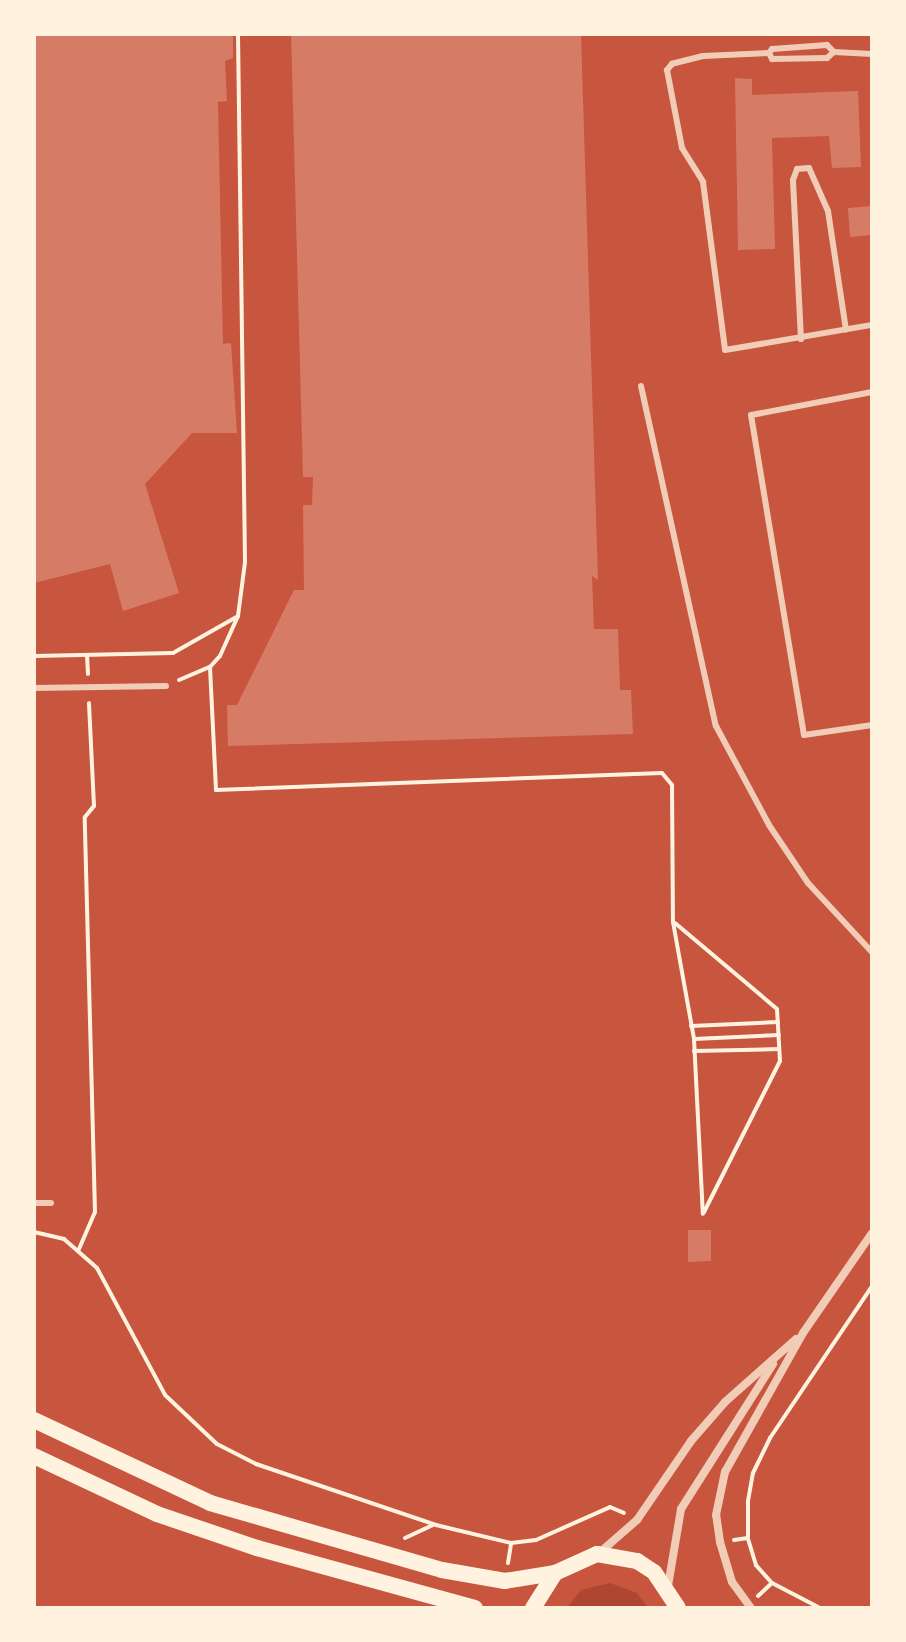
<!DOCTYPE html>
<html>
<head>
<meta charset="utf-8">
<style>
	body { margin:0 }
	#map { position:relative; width:906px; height:1642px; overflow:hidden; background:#c8553d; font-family:Arial,sans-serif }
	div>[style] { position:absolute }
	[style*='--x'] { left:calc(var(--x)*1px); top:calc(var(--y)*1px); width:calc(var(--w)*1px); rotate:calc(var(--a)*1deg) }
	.green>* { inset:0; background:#ae4732 }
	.building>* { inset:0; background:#d67c66 }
	.path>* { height:4px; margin:-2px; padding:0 2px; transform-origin:2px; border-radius:2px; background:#fff3e0 }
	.service>* { height:6px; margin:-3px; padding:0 3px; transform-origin:3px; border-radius:3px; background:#f1ccb7 }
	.minor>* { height:8px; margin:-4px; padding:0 4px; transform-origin:4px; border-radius:4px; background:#f1ccb7 }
	.secondary>* { height:16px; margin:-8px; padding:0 8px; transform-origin:8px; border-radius:8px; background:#fff3e0 }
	span { translate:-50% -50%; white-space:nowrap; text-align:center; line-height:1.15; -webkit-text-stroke:7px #fff3e0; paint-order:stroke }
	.frame { position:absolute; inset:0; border:36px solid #fff3e0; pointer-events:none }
</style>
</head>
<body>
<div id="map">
	<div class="green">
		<div style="clip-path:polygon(610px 1583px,637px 1593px,648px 1608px,567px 1608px,581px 1590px)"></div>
	</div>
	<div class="building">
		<div style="clip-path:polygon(34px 34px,233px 34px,233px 58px,225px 61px,227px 101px,218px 102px,223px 344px,231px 343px,237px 433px,192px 433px,145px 484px,179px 593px,123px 611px,110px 564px,34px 583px)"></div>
		<div style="clip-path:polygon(291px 34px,581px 34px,598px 580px,592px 576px,594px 629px,618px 629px,620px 690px,631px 690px,633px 734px,228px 746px,227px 705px,237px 705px,294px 590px,304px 590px,303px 505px,312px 505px,313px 477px,303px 477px)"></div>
		<div style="clip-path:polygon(735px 78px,752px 79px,752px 95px,858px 91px,861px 167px,832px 168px,829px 136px,772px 138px,775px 249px,738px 250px)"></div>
		<div style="clip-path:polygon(872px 206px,872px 235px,850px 237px,848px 208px)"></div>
		<div style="clip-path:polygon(688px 1230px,711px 1230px,711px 1261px,688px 1262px)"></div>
	</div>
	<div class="path">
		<div style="--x:87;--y:655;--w:19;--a:87"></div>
		<div style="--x:34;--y:656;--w:139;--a:-1.2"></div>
		<div style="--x:173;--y:653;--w:75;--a:-29.6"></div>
		<div style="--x:210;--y:667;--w:123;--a:87.2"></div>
		<div style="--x:216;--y:790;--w:446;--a:-2.2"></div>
		<div style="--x:662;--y:773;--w:16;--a:50"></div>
		<div style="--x:672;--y:785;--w:137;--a:89.6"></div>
		<div style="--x:673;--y:922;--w:119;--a:79.8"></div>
		<div style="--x:694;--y:1039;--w:175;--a:87.1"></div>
		<div style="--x:179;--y:680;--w:34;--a:-23"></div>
		<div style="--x:210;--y:667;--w:15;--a:-48"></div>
		<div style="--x:220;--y:656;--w:44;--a:-65.8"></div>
		<div style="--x:238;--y:616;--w:54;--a:-82.6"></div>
		<div style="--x:245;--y:562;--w:528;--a:-90.76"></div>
		<div style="--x:675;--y:923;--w:133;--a:40.1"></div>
		<div style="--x:777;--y:1009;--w:52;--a:86.7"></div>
		<div style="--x:780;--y:1061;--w:169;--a:116.7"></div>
		<div style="--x:691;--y:1026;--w:87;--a:-2.6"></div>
		<div style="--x:694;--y:1039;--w:85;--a:-2.7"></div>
		<div style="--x:694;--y:1051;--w:85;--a:-1.3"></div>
		<div style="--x:34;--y:1232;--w:31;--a:13"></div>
		<div style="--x:64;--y:1239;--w:44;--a:41.3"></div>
		<div style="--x:97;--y:1268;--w:144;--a:61.8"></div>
		<div style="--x:165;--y:1395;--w:71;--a:43.3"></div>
		<div style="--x:217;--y:1444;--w:44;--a:27.1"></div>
		<div style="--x:256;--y:1464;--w:190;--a:18.7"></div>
		<div style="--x:436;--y:1525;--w:77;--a:13.5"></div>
		<div style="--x:511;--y:1543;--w:25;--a:-7"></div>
		<div style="--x:536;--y:1540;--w:81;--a:-24"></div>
		<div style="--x:610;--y:1507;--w:15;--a:23"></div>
		<div style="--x:79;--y:1249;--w:40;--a:-66.6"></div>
		<div style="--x:95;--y:1212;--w:395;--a:-91.5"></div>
		<div style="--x:85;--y:817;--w:14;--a:-51"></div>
		<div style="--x:94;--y:806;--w:103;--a:-92.8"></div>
		<div style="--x:405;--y:1538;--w:31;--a:-25"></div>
		<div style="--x:734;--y:1540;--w:14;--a:-8"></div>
		<div style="--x:508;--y:1563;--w:19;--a:-81"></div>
		<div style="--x:758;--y:1596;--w:19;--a:-43"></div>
		<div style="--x:820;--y:1608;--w:54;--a:-152.5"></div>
		<div style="--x:772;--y:1583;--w:24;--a:-132"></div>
		<div style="--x:756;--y:1565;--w:28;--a:-107"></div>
		<div style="--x:748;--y:1538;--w:37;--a:-90"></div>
		<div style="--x:748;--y:1501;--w:28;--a:-80"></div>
		<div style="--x:753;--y:1473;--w:39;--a:-64"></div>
		<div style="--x:770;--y:1438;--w:183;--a:-56.1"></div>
	</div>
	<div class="service">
		<div style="--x:769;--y:53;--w:7;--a:63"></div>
		<div style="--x:772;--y:59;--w:55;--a:-1"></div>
		<div style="--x:827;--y:58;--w:9;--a:-41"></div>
		<div style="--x:872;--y:54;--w:38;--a:-177"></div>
		<div style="--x:834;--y:52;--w:10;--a:-135"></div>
		<div style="--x:827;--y:45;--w:55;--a:175.8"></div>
		<div style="--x:772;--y:49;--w:5;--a:127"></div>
		<div style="--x:769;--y:53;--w:66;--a:177.4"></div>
		<div style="--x:703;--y:56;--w:32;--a:166"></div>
		<div style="--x:672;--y:64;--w:8;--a:130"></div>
		<div style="--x:667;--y:70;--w:79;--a:79.1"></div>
		<div style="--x:682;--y:148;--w:40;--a:58"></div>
		<div style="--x:703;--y:182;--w:169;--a:82.5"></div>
		<div style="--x:725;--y:350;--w:149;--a:-9.7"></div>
		<div style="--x:801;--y:339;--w:159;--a:-92.9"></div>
		<div style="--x:793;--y:180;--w:12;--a:-70"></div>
		<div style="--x:797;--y:169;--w:12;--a:-5"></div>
		<div style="--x:809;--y:168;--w:47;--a:66.2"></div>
		<div style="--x:828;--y:211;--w:120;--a:81.4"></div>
		<div style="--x:641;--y:386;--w:348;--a:77.6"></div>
		<div style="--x:716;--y:726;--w:112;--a:61.8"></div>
		<div style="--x:769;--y:825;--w:70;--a:56.1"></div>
		<div style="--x:808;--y:883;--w:94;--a:47.2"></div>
		<div style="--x:872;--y:392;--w:123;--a:169.2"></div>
		<div style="--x:751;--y:415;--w:324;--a:80.6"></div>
		<div style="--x:804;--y:735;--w:69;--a:-8.4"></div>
		<div style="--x:34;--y:688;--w:132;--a:-0.9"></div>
		<div style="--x:34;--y:1203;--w:17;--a:0"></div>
	</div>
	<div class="minor">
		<div style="--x:598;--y:1554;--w:52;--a:-41.1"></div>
		<div style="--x:637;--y:1520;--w:96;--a:-55.6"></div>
		<div style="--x:691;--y:1441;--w:52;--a:-48.9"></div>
		<div style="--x:725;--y:1402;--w:95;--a:-41.6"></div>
		<div style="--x:668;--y:1586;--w:78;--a:-80.4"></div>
		<div style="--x:681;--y:1509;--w:172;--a:-57.6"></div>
		<div style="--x:751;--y:1608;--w:32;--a:-126"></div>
		<div style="--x:732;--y:1582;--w:42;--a:-106.7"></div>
		<div style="--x:720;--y:1542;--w:27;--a:-98"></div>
		<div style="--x:716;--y:1515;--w:44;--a:-78.2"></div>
		<div style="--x:725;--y:1472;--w:159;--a:-60.7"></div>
		<div style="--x:803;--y:1333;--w:121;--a:-55.4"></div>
	</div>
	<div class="secondary">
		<div style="--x:34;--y:1420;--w:195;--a:25.2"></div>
		<div style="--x:210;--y:1503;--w:241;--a:16.1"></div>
		<div style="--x:442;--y:1570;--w:64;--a:9.9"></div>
		<div style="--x:505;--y:1581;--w:51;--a:-9.1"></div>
		<div style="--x:34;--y:1456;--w:136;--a:25.2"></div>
		<div style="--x:157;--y:1514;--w:106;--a:18.8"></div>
		<div style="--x:257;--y:1548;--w:226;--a:15.4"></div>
		<div style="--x:533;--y:1608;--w:41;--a:-57.8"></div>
		<div style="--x:555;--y:1573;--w:46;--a:-24.3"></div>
		<div style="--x:597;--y:1554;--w:41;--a:9.9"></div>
		<div style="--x:637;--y:1561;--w:20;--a:33"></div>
		<div style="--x:654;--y:1572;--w:43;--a:56.3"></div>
	</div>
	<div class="frame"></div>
</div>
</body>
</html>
